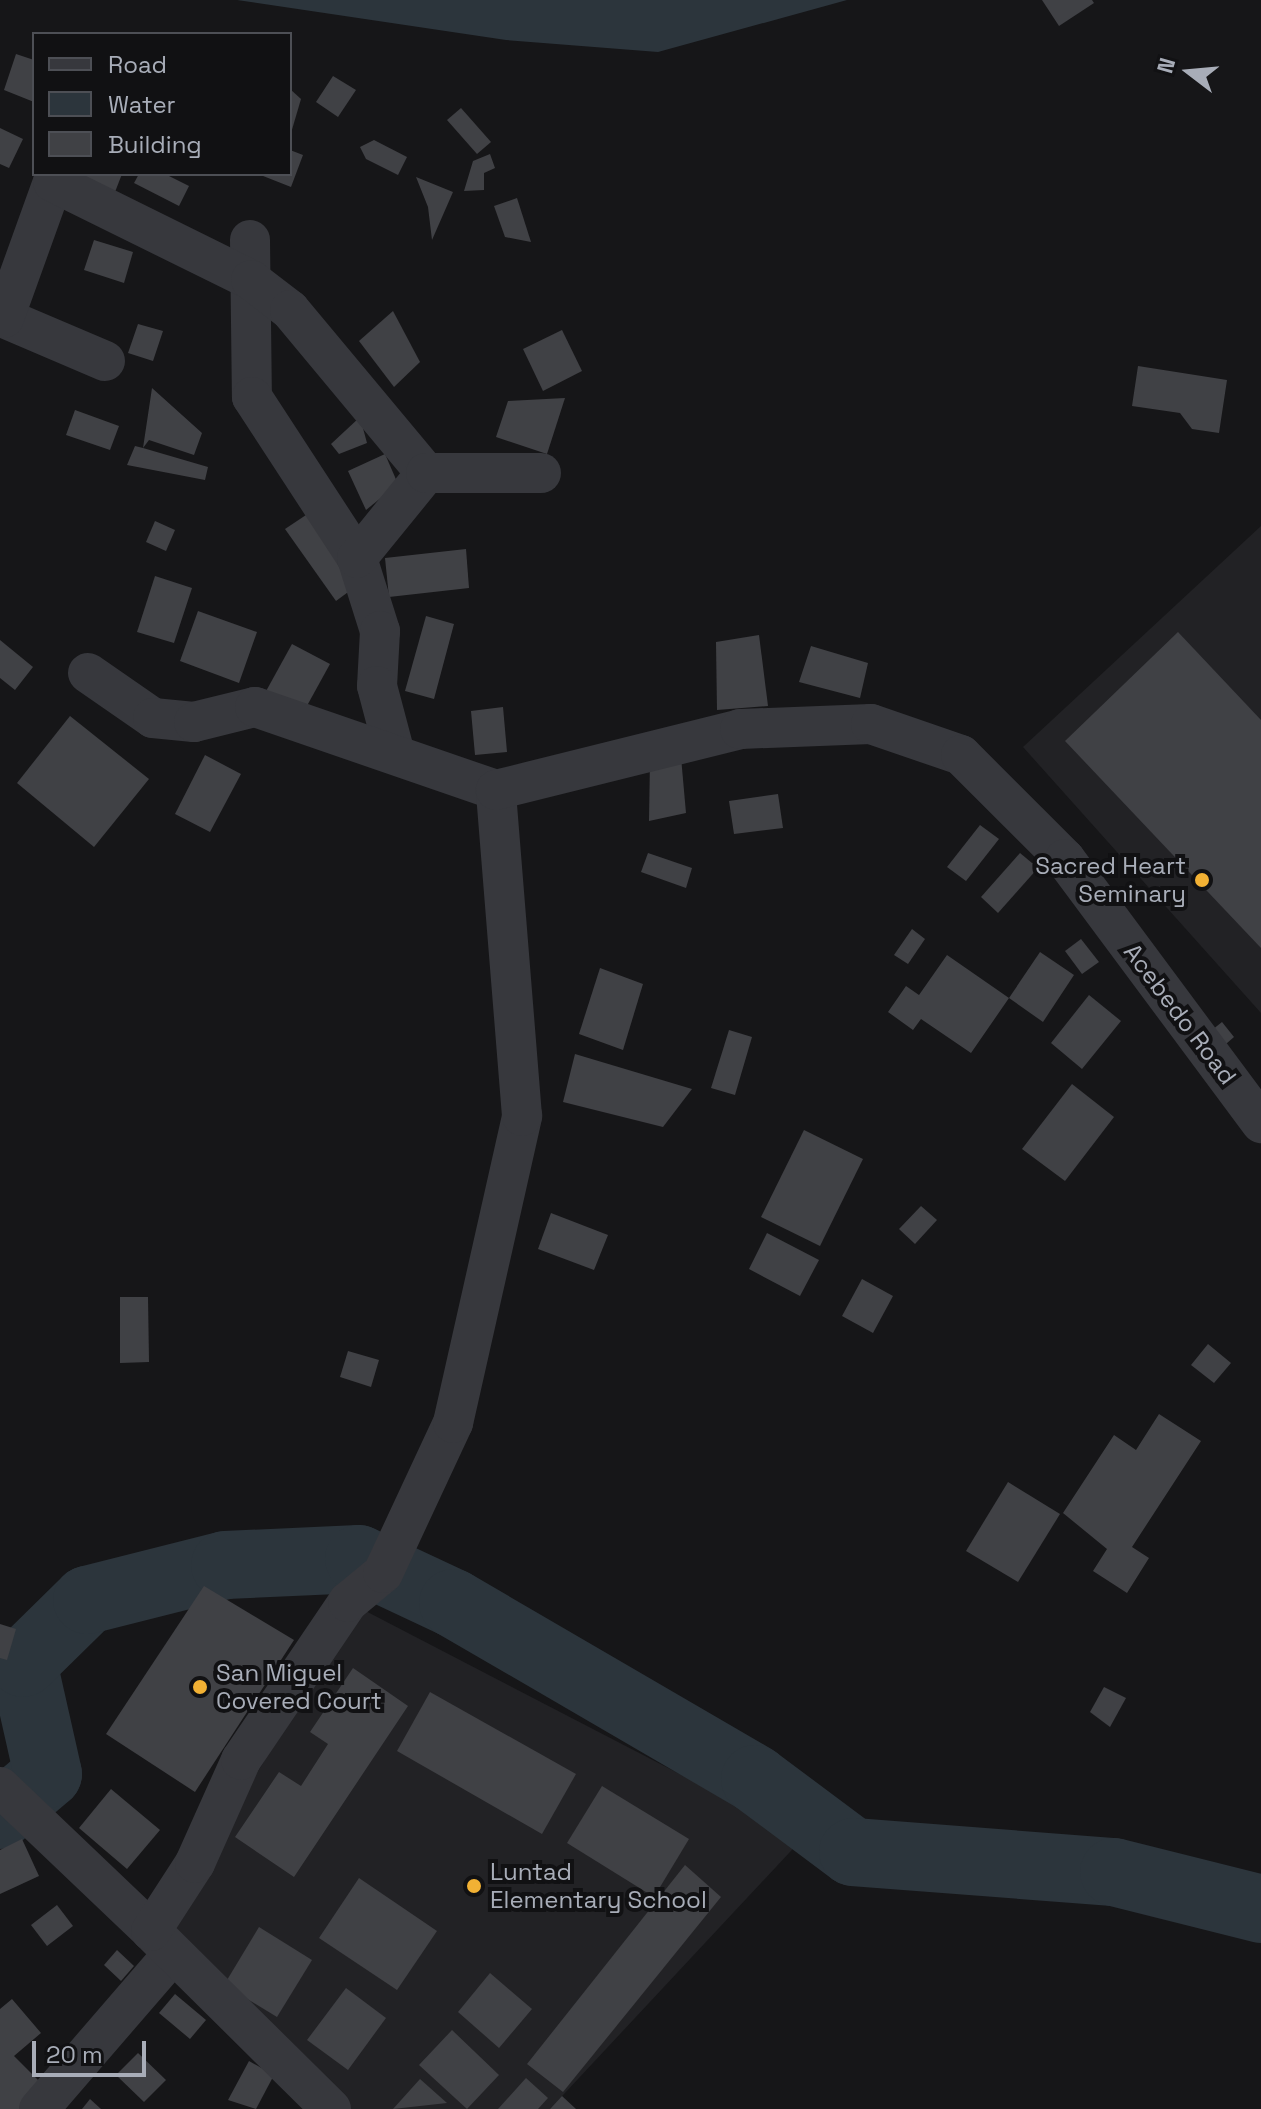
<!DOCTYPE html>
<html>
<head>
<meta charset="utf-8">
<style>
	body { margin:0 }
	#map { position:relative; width:1261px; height:2109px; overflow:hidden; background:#161618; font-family:"Space Grotesk",sans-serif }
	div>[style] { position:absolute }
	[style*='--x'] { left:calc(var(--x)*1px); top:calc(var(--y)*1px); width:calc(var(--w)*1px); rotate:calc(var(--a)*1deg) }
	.built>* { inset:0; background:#222225 }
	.water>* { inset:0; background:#2c353c }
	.river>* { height:68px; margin:-34px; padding:0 34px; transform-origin:34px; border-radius:34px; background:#2c353c }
	.building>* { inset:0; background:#404145 }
	.street>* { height:40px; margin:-20px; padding:0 20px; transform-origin:20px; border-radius:20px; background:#37383d }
	.dots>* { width:22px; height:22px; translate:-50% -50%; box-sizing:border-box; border:4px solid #111113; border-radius:50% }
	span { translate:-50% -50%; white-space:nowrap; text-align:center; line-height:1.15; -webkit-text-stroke:8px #111113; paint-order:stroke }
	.poi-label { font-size:24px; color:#a8adb8 }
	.right { translate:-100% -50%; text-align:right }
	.left { translate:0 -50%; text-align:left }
	.street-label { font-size:24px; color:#a8adb8 }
	.legend { position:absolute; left:32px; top:32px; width:260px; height:144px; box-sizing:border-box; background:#111113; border:2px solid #4d4f55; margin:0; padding:10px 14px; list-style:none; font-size:24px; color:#a8adb8 }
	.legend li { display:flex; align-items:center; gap:16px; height:40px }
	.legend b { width:40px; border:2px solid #4d4f55 }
	.north { position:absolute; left:1149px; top:32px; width:80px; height:80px; -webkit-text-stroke:6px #111113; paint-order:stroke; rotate:286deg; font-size:22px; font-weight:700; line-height:32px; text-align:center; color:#a8adb8 }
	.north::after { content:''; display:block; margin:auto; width:28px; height:36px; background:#a8adb8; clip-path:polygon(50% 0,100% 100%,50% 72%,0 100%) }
	.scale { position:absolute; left:32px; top:2041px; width:114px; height:36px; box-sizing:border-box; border:4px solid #a8adb8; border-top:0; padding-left:10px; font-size:24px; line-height:28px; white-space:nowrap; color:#a8adb8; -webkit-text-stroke:6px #111113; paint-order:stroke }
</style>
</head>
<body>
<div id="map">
	<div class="built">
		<div style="clip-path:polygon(1261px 526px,1261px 1013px,1023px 747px)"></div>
		<div style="clip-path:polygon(356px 1606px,803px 1838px,550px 2109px,340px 2109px,161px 1935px)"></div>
	</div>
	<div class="water">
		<div style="clip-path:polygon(237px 0,847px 0,658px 52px,506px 40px)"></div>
	</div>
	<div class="river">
		<div style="--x:0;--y:1815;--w:63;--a:-40.5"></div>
		<div style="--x:48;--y:1774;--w:114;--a:-102.7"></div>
		<div style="--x:23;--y:1663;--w:90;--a:-44.5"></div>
		<div style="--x:87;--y:1600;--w:142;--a:-14.2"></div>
		<div style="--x:225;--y:1565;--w:134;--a:-2.6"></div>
		<div style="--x:359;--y:1559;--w:104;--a:25.1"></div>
		<div style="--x:453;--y:1603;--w:350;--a:30.2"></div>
		<div style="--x:755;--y:1779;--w:122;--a:36.7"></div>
		<div style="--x:853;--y:1852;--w:262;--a:4.4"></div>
		<div style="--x:1114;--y:1872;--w:152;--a:14.1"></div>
	</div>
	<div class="building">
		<div style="clip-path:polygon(1042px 0,1092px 0,1094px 3px,1059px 26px)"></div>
		<div style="clip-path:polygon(16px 54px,34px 60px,34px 102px,4px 90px)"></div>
		<div style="clip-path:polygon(333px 76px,356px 90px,338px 117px,316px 102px)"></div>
		<div style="clip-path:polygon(290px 89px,301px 99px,291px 133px,290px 133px)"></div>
		<div style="clip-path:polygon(461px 108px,491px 142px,477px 154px,447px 120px)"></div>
		<div style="clip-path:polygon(0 128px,23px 139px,9px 168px,0 164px)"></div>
		<div style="clip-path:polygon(374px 140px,407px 157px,398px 175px,366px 159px,360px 147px)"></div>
		<div style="clip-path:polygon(290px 150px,303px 155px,291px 187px,258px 174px,290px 174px)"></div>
		<div style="clip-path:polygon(490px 154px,495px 168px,484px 173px,484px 190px,464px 191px,473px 161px)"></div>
		<div style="clip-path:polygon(80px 174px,122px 174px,115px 192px)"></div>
		<div style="clip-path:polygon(139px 174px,165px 174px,189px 186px,179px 206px,134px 183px)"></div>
		<div style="clip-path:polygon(416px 177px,453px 192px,432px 240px,428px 207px)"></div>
		<div style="clip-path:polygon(517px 198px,531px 242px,505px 237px,494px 206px)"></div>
		<div style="clip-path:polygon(94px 240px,133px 252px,124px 283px,84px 270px)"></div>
		<div style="clip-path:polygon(393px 311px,420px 362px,394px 387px,359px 341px)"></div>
		<div style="clip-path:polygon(138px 324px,163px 331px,153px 361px,128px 353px)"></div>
		<div style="clip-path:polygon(562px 330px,582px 371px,543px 391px,523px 349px)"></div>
		<div style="clip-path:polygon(1138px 366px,1227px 380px,1219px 433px,1192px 429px,1180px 413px,1132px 406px)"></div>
		<div style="clip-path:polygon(152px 388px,202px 433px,194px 455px,149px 440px,143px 448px,208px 467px,205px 480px,127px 465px,135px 446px,143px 448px)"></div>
		<div style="clip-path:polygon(565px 398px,547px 454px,496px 437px,508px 401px)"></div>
		<div style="clip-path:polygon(75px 410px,119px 426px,110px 450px,66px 435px)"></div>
		<div style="clip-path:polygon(360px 417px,367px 443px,339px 454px,331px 444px)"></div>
		<div style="clip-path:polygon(385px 454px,398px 484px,366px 510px,348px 471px)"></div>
		<div style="clip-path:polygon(309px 513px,359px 584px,336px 601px,285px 529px)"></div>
		<div style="clip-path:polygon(155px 521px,175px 530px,166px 551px,146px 542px)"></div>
		<div style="clip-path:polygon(466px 549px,469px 588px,389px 597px,385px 558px)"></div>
		<div style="clip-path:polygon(155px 576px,192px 588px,174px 643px,137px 632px)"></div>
		<div style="clip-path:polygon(198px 611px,257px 632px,239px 683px,180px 661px)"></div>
		<div style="clip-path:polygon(426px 616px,454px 624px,434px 699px,405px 691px)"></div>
		<div style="clip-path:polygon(1178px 632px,1261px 720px,1261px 948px,1065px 741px)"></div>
		<div style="clip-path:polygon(759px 635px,768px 706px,717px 710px,716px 642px)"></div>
		<div style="clip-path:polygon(0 640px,33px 667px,15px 690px,0 678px)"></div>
		<div style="clip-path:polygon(292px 644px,330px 664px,303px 713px,265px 693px)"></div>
		<div style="clip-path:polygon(811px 646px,868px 663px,860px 698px,799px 682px)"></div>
		<div style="clip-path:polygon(503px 707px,507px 752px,475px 755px,471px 711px)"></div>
		<div style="clip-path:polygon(70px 716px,149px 779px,94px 847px,17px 783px)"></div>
		<div style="clip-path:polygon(205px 755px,241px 774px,210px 832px,175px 814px)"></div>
		<div style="clip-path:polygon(681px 757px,686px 813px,649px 821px,650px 761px)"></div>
		<div style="clip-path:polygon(778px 794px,783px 828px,734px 834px,729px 801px)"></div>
		<div style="clip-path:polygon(980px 825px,999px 839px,966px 881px,947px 867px)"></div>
		<div style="clip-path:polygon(648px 853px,692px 868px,686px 888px,641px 872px)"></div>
		<div style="clip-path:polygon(1020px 853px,1038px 868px,998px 913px,981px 897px)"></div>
		<div style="clip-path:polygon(912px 929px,925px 939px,908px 964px,894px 955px)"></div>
		<div style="clip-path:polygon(1081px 939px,1099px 962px,1082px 974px,1065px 951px)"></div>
		<div style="clip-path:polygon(1040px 952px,1074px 975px,1043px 1022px,1009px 998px)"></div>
		<div style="clip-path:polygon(947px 955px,1009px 998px,971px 1053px,921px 1019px,913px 1030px,888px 1012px,906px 986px,919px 995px)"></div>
		<div style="clip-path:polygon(600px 968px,643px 984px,623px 1050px,579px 1034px)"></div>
		<div style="clip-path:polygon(1089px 995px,1121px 1021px,1082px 1069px,1051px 1043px)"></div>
		<div style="clip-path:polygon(1222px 1022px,1234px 1037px,1219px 1050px,1207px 1034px)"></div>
		<div style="clip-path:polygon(729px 1030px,752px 1037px,735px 1095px,711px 1088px)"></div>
		<div style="clip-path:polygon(575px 1054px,692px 1089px,663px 1127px,563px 1102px)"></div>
		<div style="clip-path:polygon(1072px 1084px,1114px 1117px,1065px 1181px,1022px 1149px)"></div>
		<div style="clip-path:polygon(804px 1130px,863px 1159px,820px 1246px,761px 1217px)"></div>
		<div style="clip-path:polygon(921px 1206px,937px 1220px,915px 1244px,899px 1229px)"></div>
		<div style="clip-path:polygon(551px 1213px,608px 1235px,594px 1270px,538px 1249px)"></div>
		<div style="clip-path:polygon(767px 1233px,819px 1260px,800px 1296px,749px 1269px)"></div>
		<div style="clip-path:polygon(862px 1279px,893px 1296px,873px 1333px,842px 1316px)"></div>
		<div style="clip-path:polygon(120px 1297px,148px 1297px,149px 1362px,120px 1363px)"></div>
		<div style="clip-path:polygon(1208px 1344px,1231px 1363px,1214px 1383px,1191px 1365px)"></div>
		<div style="clip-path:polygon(348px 1351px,379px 1360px,371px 1387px,340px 1377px)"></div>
		<div style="clip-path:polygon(1159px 1414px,1201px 1441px,1132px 1547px,1149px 1558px,1127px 1593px,1093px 1571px,1107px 1549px,1063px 1513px,1114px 1435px,1136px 1450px)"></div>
		<div style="clip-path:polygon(1008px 1482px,1060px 1514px,1018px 1582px,966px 1551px)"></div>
		<div style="clip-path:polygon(204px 1586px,294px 1640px,195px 1792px,106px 1734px)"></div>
		<div style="clip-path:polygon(0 1624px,16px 1629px,7px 1660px,0 1658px)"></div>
		<div style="clip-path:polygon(353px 1668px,408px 1706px,294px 1877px,235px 1837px,279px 1772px,301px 1786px,328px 1744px,310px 1732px)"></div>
		<div style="clip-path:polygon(1104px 1687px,1126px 1698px,1110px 1727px,1090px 1712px)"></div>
		<div style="clip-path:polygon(430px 1692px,576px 1774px,542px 1834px,397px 1751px)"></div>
		<div style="clip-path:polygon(602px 1786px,689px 1839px,654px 1897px,567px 1843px)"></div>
		<div style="clip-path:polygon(111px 1789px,160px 1830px,127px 1869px,79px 1828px)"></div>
		<div style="clip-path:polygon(22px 1839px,39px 1876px,0 1894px,0 1850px)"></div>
		<div style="clip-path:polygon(685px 1865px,721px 1897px,563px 2092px,527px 2064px)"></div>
		<div style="clip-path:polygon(359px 1878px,437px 1931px,397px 1990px,319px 1938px)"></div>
		<div style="clip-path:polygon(57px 1905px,73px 1926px,47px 1946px,31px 1925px)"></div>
		<div style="clip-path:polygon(259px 1927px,312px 1960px,277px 2017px,224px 1985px)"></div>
		<div style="clip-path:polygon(117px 1950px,134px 1966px,121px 1981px,104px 1965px)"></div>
		<div style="clip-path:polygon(490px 1973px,532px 2009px,499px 2048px,458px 2012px)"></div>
		<div style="clip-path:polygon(346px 1988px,386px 2018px,348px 2070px,307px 2040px)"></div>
		<div style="clip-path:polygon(175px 1994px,206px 2020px,190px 2039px,159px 2013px)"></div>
		<div style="clip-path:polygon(12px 1999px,41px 2033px,14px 2056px,44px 2086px,21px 2109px,0 2109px,0 2009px)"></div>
		<div style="clip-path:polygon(452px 2030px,499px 2075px,467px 2109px,419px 2065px)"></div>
		<div style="clip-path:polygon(138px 2053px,166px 2080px,144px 2102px,116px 2075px)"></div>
		<div style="clip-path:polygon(249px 2061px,274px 2075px,256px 2109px,228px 2100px)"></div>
		<div style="clip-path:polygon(526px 2078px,548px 2098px,538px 2109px,498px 2109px)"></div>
		<div style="clip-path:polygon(420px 2079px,447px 2103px,393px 2109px)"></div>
		<div style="clip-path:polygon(562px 2096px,576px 2109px,550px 2109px)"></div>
		<div style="clip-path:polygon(90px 2099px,101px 2109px,82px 2109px)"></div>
	</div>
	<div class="street">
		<div style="--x:250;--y:240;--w:157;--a:89.3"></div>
		<div style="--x:252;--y:397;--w:192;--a:56.9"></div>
		<div style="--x:357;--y:558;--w:77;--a:72.5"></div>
		<div style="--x:380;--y:631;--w:55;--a:93.1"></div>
		<div style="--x:377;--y:686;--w:70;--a:75.2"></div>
		<div style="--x:105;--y:361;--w:110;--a:-156.9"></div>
		<div style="--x:4;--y:318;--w:145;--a:-70.2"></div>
		<div style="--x:53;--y:182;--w:221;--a:26.3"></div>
		<div style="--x:251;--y:280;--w:49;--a:37.6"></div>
		<div style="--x:290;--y:310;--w:212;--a:50.2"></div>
		<div style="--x:357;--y:558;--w:109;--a:-50.9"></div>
		<div style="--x:426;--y:473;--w:115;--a:0"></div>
		<div style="--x:88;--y:673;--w:79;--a:34.7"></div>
		<div style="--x:153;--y:718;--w:41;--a:5.6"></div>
		<div style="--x:194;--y:722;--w:63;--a:-13.8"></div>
		<div style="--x:255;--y:707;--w:255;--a:19"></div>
		<div style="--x:0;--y:1787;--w:209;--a:43.6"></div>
		<div style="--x:39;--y:2109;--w:203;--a:-49.2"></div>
		<div style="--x:331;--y:2109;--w:253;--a:-135.3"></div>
		<div style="--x:151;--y:1931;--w:81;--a:-57.1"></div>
		<div style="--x:195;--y:1863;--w:113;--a:-65.9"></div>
		<div style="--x:241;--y:1760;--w:191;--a:-55.9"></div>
		<div style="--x:348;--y:1602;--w:45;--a:-39.6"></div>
		<div style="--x:383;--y:1573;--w:166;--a:-65"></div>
		<div style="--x:453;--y:1423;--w:315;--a:-77.3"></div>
		<div style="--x:522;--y:1116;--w:327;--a:-94.6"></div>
		<div style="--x:496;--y:790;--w:252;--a:-14"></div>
		<div style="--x:740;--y:729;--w:131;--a:-2.2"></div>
		<div style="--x:871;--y:724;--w:95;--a:19"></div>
		<div style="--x:961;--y:755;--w:147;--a:45"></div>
		<div style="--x:1065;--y:859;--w:329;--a:53.4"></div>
	</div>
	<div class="dots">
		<div style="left:1202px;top:880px;background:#f2b134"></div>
		<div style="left:200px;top:1687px;background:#f2b134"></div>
		<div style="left:474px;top:1886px;background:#f2b134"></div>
	</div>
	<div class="poi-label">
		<span class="right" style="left:1186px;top:880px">Sacred Heart<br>Seminary</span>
		<span class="left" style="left:216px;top:1687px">San Miguel<br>Covered Court</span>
		<span class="left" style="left:490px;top:1886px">Luntad<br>Elementary School</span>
	</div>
	<div class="street-label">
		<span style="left:1180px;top:1014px;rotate:53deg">Acebedo Road</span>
	</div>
	<ul class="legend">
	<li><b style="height:10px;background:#37383d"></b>Road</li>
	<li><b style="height:22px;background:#2c353c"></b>Water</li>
	<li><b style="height:22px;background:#404145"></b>Building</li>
	</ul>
	<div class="north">N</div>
	<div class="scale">20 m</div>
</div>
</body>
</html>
